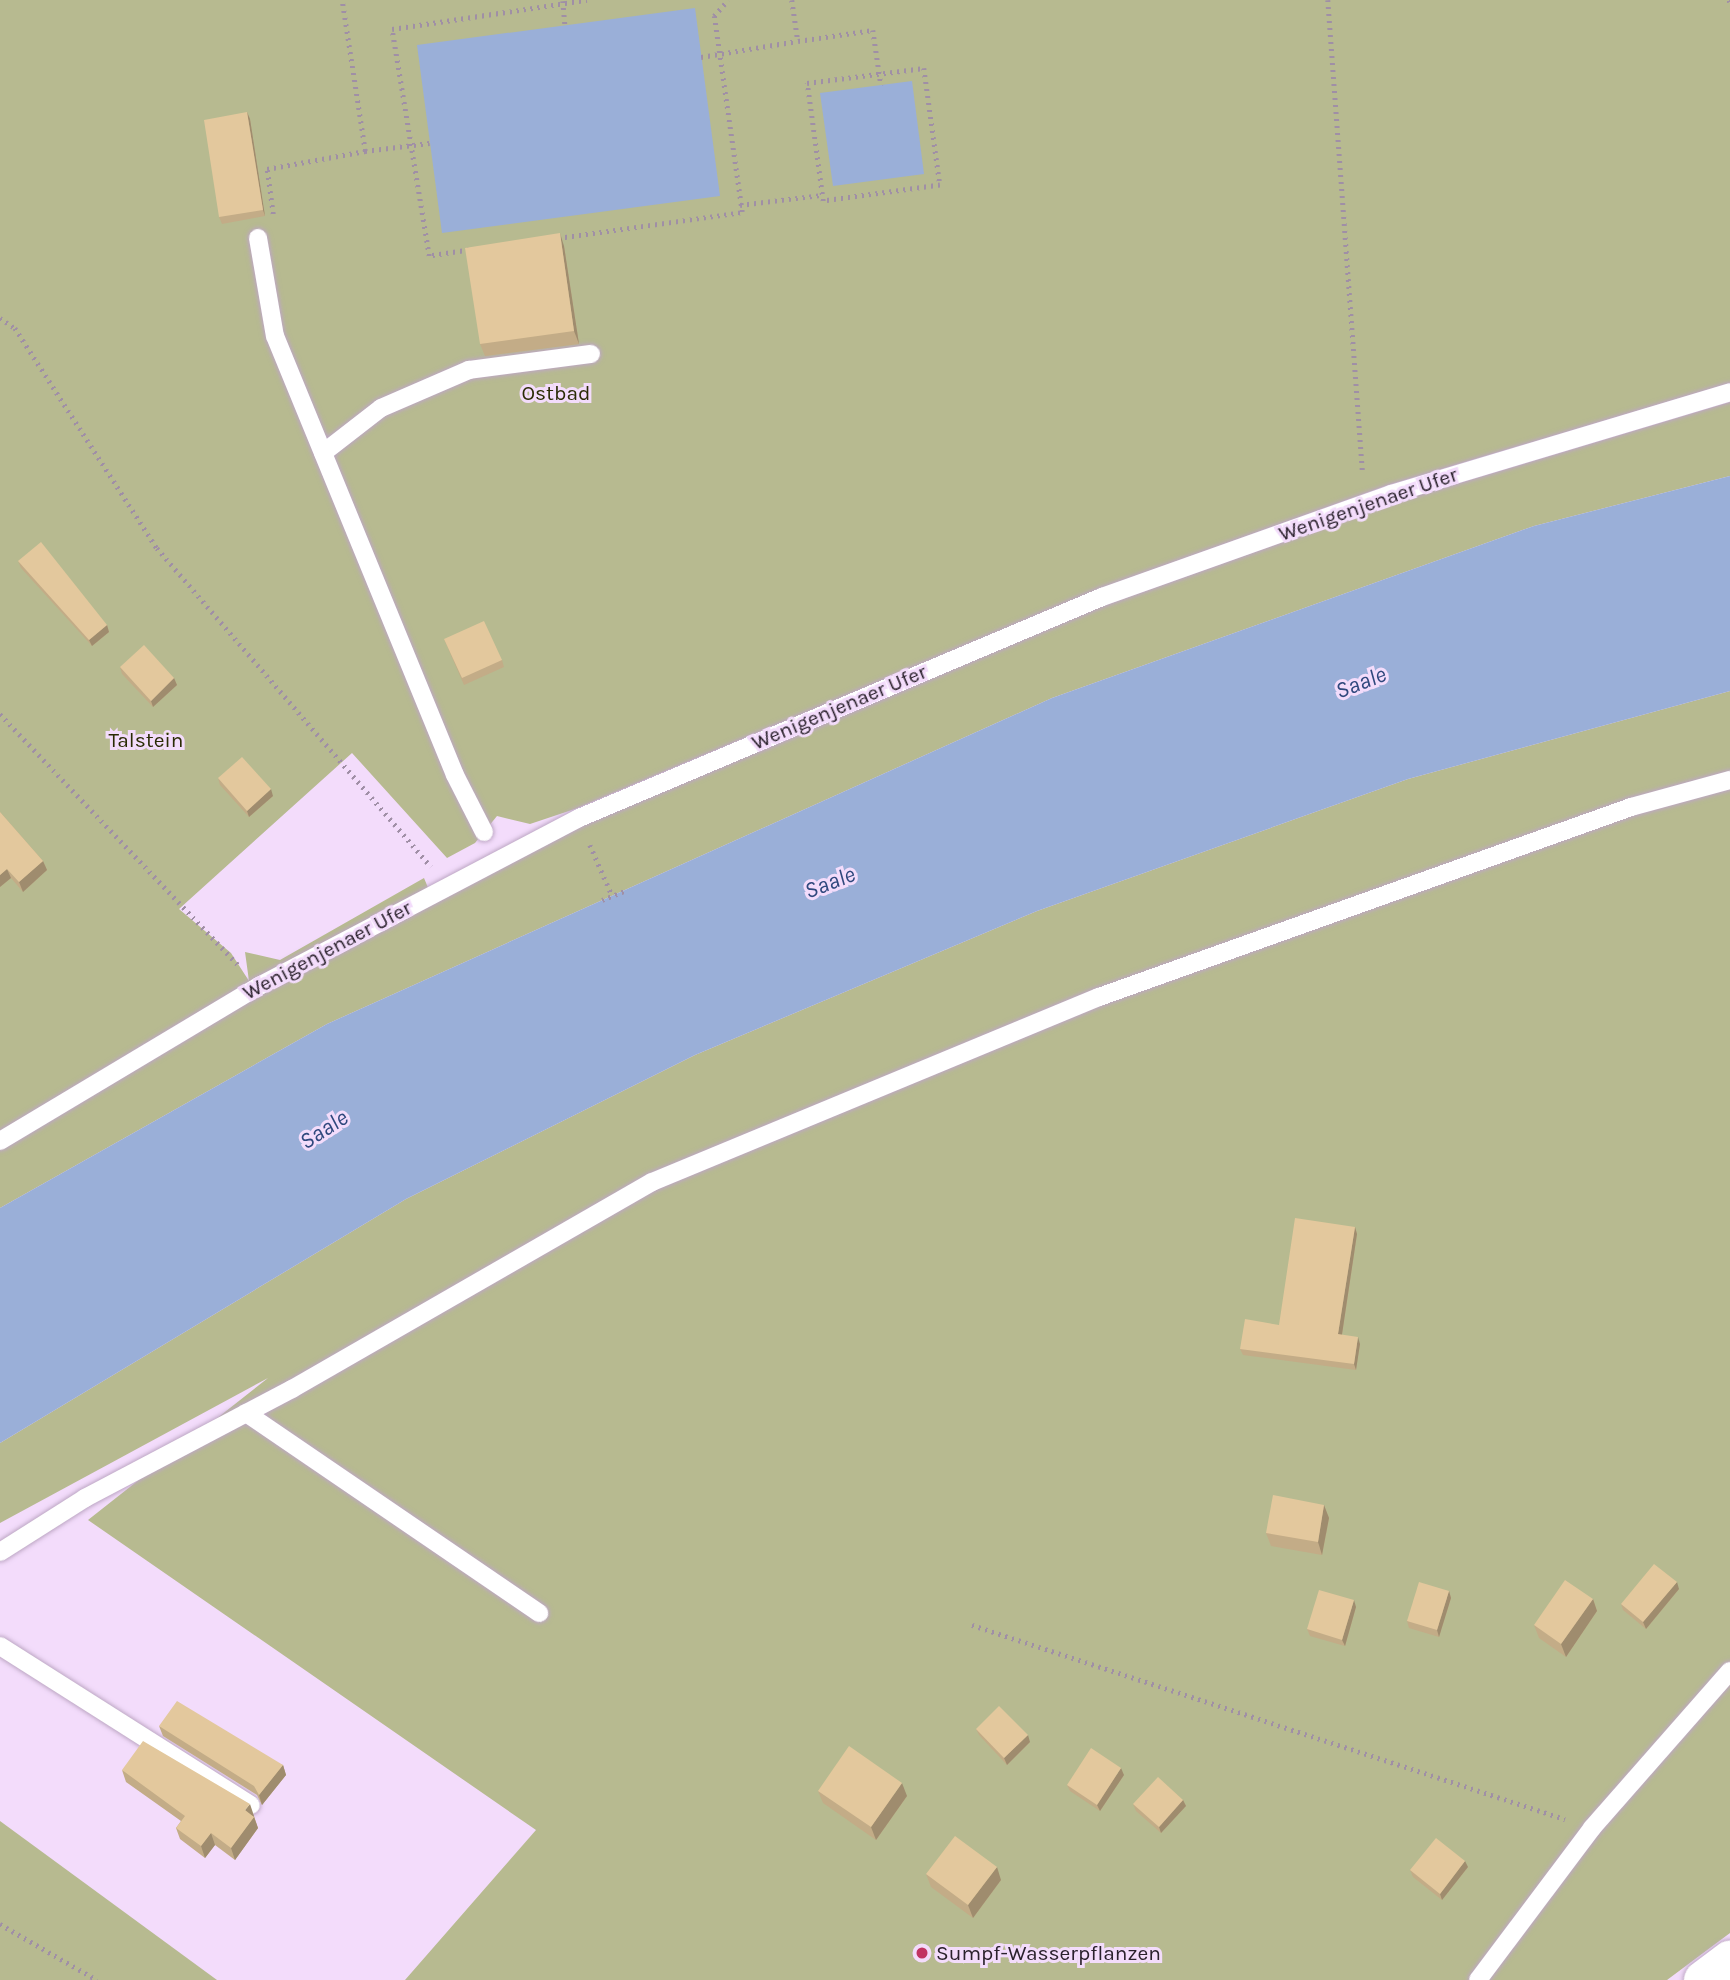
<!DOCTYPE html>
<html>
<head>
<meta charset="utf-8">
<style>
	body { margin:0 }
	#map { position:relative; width:1730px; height:1980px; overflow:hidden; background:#f3dcfb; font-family:Karla,sans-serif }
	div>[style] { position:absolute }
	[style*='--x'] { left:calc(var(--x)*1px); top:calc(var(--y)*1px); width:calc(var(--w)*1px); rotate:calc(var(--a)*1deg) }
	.green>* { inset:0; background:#b7ba90 }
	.water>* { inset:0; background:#9aafd8 }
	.path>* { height:4.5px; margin-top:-2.25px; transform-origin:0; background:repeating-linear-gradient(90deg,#a08fa6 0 2px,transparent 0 7px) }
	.roads { filter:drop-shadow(0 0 2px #bda7c4) drop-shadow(0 0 2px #bda7c4) }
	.lane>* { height:18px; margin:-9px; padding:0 9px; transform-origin:9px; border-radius:9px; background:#fff }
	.secondary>* { height:38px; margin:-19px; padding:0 19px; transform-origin:19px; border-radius:19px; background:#fff }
	.wall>* { inset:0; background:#c3ac87 }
	.shaded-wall>* { inset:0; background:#9f8c6e }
	.building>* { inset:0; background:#e3c89d }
	.dots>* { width:19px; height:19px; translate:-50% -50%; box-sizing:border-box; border:4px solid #f3dcfb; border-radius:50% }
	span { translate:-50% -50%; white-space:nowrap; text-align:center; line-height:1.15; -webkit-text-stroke:6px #f3dcfb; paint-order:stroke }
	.park-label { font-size:21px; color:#2a2b04 }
	.street-label { font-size:21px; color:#2a212c }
	.poi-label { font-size:21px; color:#2a212c }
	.left { translate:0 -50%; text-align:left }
	.water-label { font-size:23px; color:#2f487d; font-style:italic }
</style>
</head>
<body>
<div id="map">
	<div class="green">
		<div style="clip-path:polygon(0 0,1730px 0,1730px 383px,1388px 485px,1099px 589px,575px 809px,530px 824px,497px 816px,475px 843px,447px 858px,352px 753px,179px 909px,231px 953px,249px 981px,245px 952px,280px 960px,424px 878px,434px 902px,583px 826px,940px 673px,1106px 605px,1393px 503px,1730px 402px,1730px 476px,1534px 526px,1052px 698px,327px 1024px,0 1208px)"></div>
		<div style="clip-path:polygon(1730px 691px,1730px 1933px,1667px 1980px,405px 1980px,536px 1830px,88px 1520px,268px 1378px,0 1523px,0 1443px,406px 1199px,695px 1055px,1037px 911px,1408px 779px)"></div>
		<div style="clip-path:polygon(0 1821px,217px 1980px,0 1980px)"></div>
	</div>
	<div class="water">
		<div style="clip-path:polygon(695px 8px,720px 196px,442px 233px,417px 45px)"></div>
		<div style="clip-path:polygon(912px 81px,924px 174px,833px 186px,820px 93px)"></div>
		<div style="clip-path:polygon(1730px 476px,1730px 691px,1408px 779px,1037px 911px,695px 1055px,406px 1199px,0 1443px,0 1208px,327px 1024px,1052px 698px,1534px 526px)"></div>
	</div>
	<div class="path">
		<div style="--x:792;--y:0;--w:41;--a:81.7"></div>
		<div style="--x:798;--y:41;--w:76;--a:-8.3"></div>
		<div style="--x:873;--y:30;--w:56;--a:81.7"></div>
		<div style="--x:1328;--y:0;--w:475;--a:85.8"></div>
		<div style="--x:1729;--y:0;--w:2;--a:63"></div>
		<div style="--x:563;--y:1;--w:25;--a:85"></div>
		<div style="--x:701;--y:57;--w:98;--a:-9.4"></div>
		<div style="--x:924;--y:68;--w:118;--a:82.2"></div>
		<div style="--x:940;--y:185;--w:118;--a:172.2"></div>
		<div style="--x:823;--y:201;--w:119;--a:-97.7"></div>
		<div style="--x:807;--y:83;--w:118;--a:-7.3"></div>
		<div style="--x:365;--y:151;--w:65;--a:-7"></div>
		<div style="--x:740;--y:205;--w:83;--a:-7"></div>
		<div style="--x:273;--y:214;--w:45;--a:-97.6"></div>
		<div style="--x:267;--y:169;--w:100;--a:-10.4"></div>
		<div style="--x:365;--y:151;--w:153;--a:-98.7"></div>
		<div style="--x:558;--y:238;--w:186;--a:-8"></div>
		<div style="--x:742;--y:212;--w:198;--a:-98.1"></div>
		<div style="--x:714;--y:16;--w:21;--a:-49"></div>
		<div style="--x:469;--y:250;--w:40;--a:171.5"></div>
		<div style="--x:429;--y:256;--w:230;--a:-99.3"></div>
		<div style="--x:392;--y:29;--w:197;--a:-8.5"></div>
		<div style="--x:0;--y:318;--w:18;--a:34"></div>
		<div style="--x:15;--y:328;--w:262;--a:57.2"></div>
		<div style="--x:157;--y:548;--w:420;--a:49.3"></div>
		<div style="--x:0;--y:714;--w:349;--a:46.5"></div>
		<div style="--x:590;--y:845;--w:55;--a:66.3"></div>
		<div style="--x:602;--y:900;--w:24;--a:-22"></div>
		<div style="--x:972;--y:1625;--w:624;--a:18.12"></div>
		<div style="--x:0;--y:1924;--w:112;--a:30"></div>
	</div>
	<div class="roads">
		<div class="lane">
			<div style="--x:258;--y:238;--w:99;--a:80.2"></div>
			<div style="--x:275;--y:336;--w:474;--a:67.7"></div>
			<div style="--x:455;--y:775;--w:64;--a:63"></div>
			<div style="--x:323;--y:453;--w:73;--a:-37.8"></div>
			<div style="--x:381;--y:408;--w:96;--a:-23.4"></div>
			<div style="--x:469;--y:370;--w:123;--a:-7.5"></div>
			<div style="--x:0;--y:1141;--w:302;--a:-30.9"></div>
			<div style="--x:259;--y:986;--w:361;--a:-27.7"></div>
			<div style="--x:579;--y:818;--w:568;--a:-22.91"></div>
			<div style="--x:1102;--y:597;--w:307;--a:-19.6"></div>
			<div style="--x:1391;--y:494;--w:354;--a:-16.7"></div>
			<div style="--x:246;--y:1413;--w:355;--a:34.3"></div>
			<div style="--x:0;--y:1552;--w:101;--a:-32.4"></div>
			<div style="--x:85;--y:1498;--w:234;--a:-27.8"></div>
			<div style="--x:292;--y:1389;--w:415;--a:-29.9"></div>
			<div style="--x:652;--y:1182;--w:484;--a:-22.5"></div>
			<div style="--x:1099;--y:997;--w:565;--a:-19.65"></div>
			<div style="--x:1631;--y:807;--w:103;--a:-15.3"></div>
			<div style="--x:0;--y:1646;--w:297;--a:32.4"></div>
			<div style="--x:1478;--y:1980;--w:190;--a:-53.1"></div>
			<div style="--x:1592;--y:1828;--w:209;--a:-48.7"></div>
		</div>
		<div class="secondary">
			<div style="--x:1703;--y:1980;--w:34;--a:-37"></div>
		</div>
	</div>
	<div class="wall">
		<div style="clip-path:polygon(247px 112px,250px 119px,265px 216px,222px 224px,219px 217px)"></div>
		<div style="clip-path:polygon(564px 246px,579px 344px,485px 356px,480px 344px)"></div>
		<div style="clip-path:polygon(18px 561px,107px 625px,109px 632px,92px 646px,21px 568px)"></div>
		<div style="clip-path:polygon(444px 639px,502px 660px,504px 667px,464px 685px)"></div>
		<div style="clip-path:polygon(120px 667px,174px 678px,177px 685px,153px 707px,122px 674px)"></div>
		<div style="clip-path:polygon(218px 778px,273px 796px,249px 817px,220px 785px)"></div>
		<div style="clip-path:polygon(0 812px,43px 861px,47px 870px,23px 892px,11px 878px,0 887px)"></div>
		<div style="clip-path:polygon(1355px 1227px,1357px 1234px,1342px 1335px,1360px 1344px,1356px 1370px,1243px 1355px,1240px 1349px,1279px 1325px)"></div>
		<div style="clip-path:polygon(1324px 1505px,1329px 1518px,1322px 1555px,1271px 1546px,1266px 1533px)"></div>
		<div style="clip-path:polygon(1679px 1589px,1646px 1629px,1623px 1610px,1621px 1604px)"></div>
		<div style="clip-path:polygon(1449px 1591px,1451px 1598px,1439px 1637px,1409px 1628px,1407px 1621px)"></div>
		<div style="clip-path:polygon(1593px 1599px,1597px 1611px,1566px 1657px,1539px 1638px,1534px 1625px)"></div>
		<div style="clip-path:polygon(1356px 1607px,1345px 1646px,1310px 1636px,1307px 1629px)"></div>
		<div style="clip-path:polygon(159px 1726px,283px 1765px,286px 1775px,262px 1805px,257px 1795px,163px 1736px)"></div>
		<div style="clip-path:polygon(976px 1729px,1030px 1742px,1007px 1765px,979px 1735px)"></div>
		<div style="clip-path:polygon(122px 1770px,254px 1816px,258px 1828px,235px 1860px,215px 1845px,205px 1858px,180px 1839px,176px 1828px,181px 1821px,126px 1782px)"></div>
		<div style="clip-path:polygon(1124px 1775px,1100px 1811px,1070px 1791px,1067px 1785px)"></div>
		<div style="clip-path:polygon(818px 1791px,907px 1796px,876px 1840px,823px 1803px)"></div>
		<div style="clip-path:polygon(1183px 1800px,1186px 1806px,1161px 1833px,1136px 1811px,1133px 1804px)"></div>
		<div style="clip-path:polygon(1468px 1867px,1442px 1900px,1413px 1877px,1410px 1870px)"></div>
		<div style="clip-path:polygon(926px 1874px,1001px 1880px,973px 1918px,931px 1887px)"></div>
	</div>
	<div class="shaded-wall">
		<div style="clip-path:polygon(247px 112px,250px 119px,265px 216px,263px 210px)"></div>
		<div style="clip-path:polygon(560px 233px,564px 246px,579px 344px,574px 331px)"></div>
		<div style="clip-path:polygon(107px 625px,109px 632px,92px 646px,89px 640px)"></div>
		<div style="clip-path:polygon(174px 678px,177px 685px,153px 707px,151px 701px)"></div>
		<div style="clip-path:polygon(271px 789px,273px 796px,249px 817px,247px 811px)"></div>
		<div style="clip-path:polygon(43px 861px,47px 870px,23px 892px,19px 882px)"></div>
		<div style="clip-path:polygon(7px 869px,11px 878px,0 887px,0 875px)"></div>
		<div style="clip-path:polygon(1355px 1227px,1357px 1234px,1341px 1341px,1338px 1334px)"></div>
		<div style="clip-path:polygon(1358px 1337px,1360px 1344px,1356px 1370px,1354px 1364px)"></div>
		<div style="clip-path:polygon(1324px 1505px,1329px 1518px,1322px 1555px,1318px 1542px)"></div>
		<div style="clip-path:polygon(1677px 1582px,1679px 1589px,1646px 1629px,1643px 1622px)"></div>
		<div style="clip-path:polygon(1449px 1591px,1451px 1598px,1439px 1637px,1437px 1630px)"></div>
		<div style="clip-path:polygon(1593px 1599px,1597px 1611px,1566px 1657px,1561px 1644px)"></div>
		<div style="clip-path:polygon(1354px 1600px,1356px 1607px,1345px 1646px,1342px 1640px)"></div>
		<div style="clip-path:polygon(1028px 1735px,1030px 1742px,1007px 1765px,1004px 1758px)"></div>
		<div style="clip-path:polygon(283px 1765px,286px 1775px,262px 1805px,259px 1795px)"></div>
		<div style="clip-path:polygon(1121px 1768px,1124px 1775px,1100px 1811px,1097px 1805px)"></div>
		<div style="clip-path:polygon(902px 1783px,907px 1796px,876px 1840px,871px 1827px)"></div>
		<div style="clip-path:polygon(1183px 1800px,1186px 1806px,1161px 1833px,1159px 1827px)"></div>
		<div style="clip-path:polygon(250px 1804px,254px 1816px,249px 1822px,245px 1810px)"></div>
		<div style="clip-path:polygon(254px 1817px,258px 1828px,235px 1860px,231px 1848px)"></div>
		<div style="clip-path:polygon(211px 1833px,215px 1845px,205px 1858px,201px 1846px)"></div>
		<div style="clip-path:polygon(1465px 1861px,1468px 1867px,1442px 1900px,1440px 1894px)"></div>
		<div style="clip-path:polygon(997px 1867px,1001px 1880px,973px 1918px,968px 1905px)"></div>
	</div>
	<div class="building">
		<div style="clip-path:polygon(247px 112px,263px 210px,219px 217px,204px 120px)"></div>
		<div style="clip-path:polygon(560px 233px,574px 331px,480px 344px,465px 248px)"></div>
		<div style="clip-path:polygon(41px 542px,107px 625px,89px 640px,18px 561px)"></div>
		<div style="clip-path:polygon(484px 621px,502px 660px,462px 678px,444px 639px)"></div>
		<div style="clip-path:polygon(144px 645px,174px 678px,151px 701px,120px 667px)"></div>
		<div style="clip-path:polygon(242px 757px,271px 789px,247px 811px,218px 778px)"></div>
		<div style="clip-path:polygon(0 812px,43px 861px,19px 882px,7px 869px,0 875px)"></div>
		<div style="clip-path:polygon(1295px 1218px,1355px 1227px,1338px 1334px,1358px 1337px,1354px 1364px,1240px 1349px,1245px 1319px,1279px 1325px)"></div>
		<div style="clip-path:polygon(1273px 1495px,1324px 1505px,1318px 1542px,1266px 1533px)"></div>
		<div style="clip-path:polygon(1654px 1564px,1677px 1582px,1643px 1622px,1621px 1604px)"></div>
		<div style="clip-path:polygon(1565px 1580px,1593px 1599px,1561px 1644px,1534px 1625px)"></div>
		<div style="clip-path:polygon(1419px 1582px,1449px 1591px,1437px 1630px,1407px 1621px)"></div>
		<div style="clip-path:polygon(1319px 1590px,1354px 1600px,1342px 1640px,1307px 1629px)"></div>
		<div style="clip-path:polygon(177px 1701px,283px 1765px,259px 1795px,254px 1786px,159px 1726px)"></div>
		<div style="clip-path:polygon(999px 1706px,1028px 1735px,1004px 1758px,976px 1729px)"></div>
		<div style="clip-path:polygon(143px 1741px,250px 1804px,245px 1810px,254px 1817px,231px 1848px,211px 1833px,201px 1846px,176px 1828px,185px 1816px,122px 1770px)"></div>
		<div style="clip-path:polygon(849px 1746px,902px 1783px,871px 1827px,818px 1791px)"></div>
		<div style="clip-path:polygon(1091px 1748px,1121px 1768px,1097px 1805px,1067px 1785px)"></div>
		<div style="clip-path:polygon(1158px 1777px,1183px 1800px,1159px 1827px,1133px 1804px)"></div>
		<div style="clip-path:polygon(955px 1836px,997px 1867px,968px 1905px,926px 1874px)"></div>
		<div style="clip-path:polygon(1436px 1838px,1465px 1861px,1440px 1894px,1410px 1870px)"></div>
	</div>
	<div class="dots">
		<div style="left:922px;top:1953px;background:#c13362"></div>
	</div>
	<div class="park-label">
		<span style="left:556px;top:393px">Ostbad</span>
		<span style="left:146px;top:740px">Talstein</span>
	</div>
	<div class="street-label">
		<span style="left:1368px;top:504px;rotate:-19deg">Wenigenjenaer Ufer</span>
		<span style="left:839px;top:707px;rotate:-23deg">Wenigenjenaer Ufer</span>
		<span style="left:327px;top:950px;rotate:-28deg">Wenigenjenaer Ufer</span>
	</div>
	<div class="poi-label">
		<span class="left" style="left:936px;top:1953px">Sumpf-Wasserpflanzen</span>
	</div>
	<div class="water-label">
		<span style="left:1361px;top:683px;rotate:-21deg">Saale</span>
		<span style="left:830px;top:883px;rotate:-21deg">Saale</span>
		<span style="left:324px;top:1130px;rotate:-33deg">Saale</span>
	</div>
</div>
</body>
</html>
